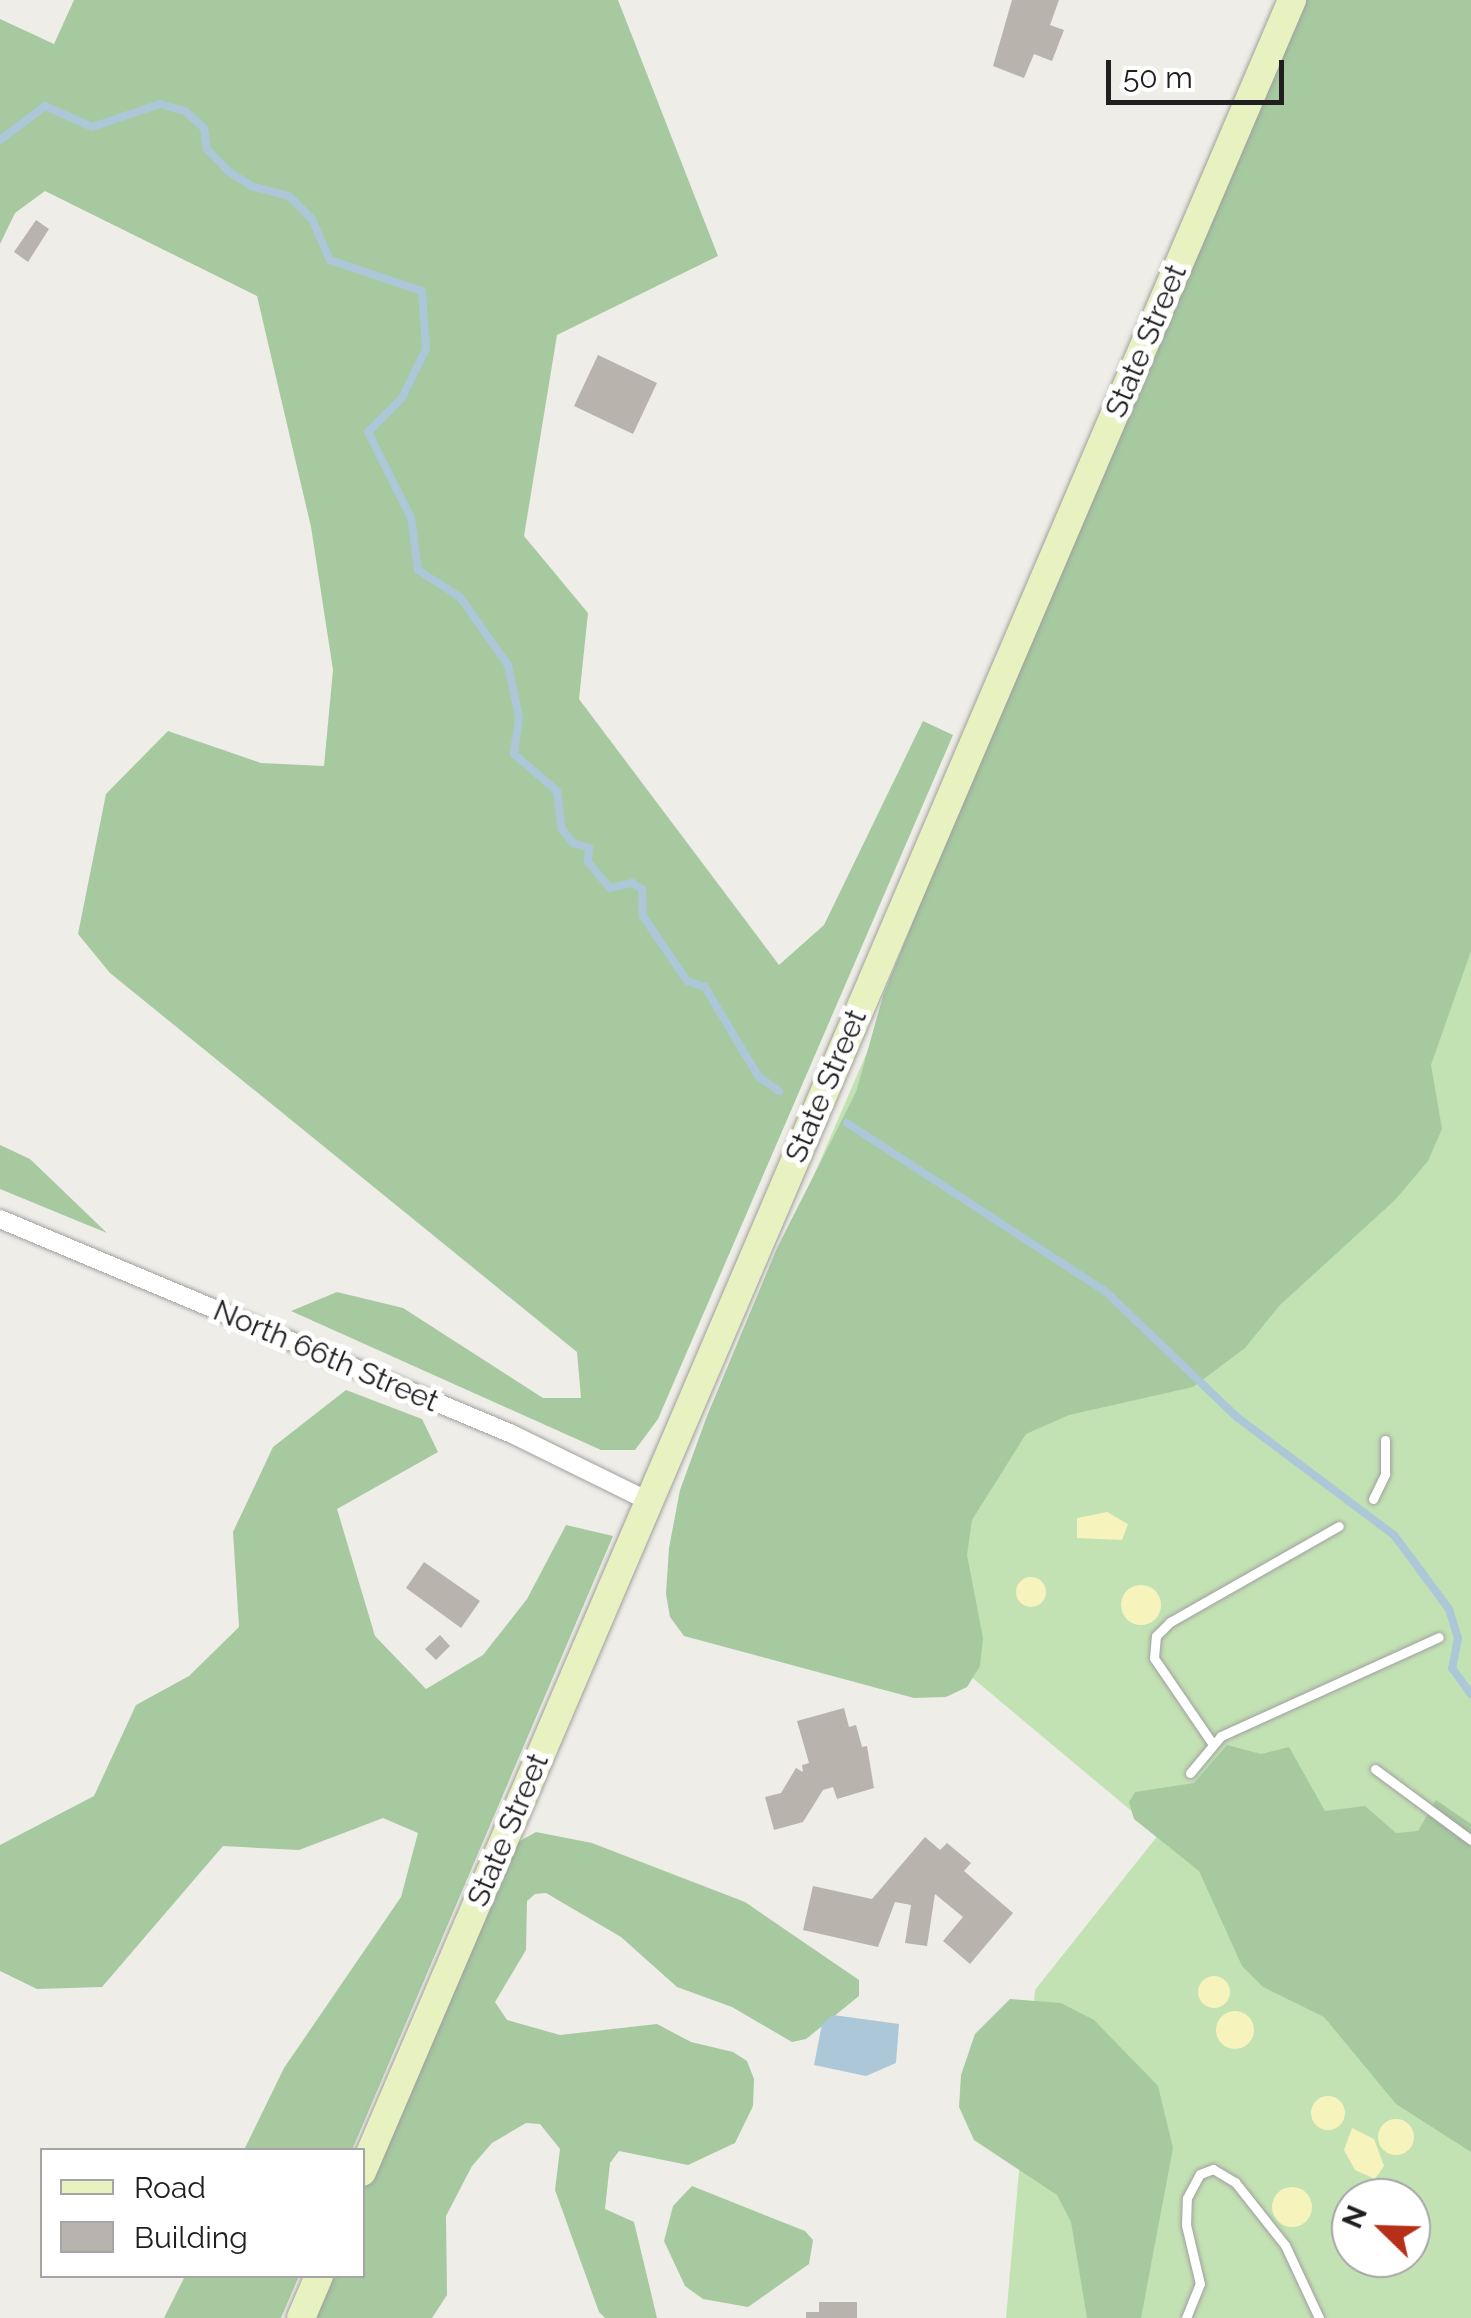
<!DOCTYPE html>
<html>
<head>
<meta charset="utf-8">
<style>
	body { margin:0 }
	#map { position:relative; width:1471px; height:2318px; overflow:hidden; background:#efede7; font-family:Raleway,sans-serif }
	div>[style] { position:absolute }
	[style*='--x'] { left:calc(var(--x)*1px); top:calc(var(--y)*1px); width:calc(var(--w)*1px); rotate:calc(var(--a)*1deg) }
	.grass>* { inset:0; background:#c3e2b3 }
	.forest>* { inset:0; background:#a6c9a0 }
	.sand>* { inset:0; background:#f6f3bd }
	.round { border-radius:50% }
	.water>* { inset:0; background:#acc7d7 }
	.stream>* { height:8px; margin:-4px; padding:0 4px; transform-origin:4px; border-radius:4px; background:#acc7d7 }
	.building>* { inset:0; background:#b8b3ad }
	.roads { filter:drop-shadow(0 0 2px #a0a0a0) drop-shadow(0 0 2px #a0a0a0) }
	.lane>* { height:9px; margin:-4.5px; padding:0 4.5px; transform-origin:4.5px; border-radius:4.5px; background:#fff }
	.street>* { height:18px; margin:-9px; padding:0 9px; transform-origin:9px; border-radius:9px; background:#fff }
	.secondary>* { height:28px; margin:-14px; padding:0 14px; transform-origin:14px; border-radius:14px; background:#e8f2c1 }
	span { translate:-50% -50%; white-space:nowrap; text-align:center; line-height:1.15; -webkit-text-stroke:10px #fff; paint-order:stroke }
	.street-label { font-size:30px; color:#1f1f1f }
	.legend { position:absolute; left:40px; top:2148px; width:325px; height:130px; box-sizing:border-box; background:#fff; border:2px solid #a5a5a5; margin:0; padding:12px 18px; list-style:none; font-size:30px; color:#1f1f1f }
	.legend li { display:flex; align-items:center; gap:20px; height:50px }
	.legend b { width:50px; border:2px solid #a5a5a5 }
	.north { position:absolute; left:1331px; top:2178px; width:100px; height:100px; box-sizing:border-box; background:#fff; border:2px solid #a5a5a5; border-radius:50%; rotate:293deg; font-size:28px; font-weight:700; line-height:40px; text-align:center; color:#1f1f1f }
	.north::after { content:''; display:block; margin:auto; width:35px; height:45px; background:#b63019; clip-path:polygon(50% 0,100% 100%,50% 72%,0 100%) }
	.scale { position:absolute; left:1106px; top:60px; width:178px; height:45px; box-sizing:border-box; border:5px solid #1f1f1f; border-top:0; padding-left:12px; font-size:30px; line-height:35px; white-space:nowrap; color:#1f1f1f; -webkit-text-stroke:8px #fff; paint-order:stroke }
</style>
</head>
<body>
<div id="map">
	<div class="grass">
		<div style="clip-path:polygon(evenodd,1321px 0,1471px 0,1471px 2318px,1006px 2318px,1035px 1990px,1159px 1834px,939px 1650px,704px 1430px,1321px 0,1351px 2198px,1411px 2198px,1411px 2258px,1351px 2258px,1351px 2198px)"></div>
	</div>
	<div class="forest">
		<div style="clip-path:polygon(74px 0,618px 0,718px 256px,557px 335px,524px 536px,588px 613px,579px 699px,779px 965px,824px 925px,923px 721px,953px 735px,658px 1419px,635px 1450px,601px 1450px,291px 1311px,337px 1292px,403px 1308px,543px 1398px,581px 1398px,577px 1352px,110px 973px,78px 934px,106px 794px,168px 731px,261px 763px,324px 766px,333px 670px,311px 527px,257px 296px,45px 191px,15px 213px,0 244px,0 19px,54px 44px)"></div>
		<div style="clip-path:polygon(1302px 0,1471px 0,1471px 951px,1431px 1065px,1442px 1129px,1428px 1161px,1395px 1200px,1280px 1305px,1245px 1348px,1193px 1387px,1069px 1415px,1026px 1434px,972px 1520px,967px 1555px,983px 1638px,980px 1666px,967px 1687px,946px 1697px,914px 1698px,684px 1636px,670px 1617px,666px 1594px,669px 1548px,680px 1490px,707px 1416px,777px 1248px,856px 1092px,883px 996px,967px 788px)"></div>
		<div style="clip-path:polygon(0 1145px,30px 1159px,107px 1233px,0 1189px)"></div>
		<div style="clip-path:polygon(346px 1390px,422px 1419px,438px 1452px,337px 1509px,375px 1636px,426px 1689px,483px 1655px,527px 1599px,566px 1525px,613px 1536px,352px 2150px,244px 2150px,284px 2068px,401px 1897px,418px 1833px,383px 1818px,299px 1850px,223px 1846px,102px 1987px,37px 1989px,0 1971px,0 1845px,94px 1796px,136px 1705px,189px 1676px,239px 1627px,233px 1532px,273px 1447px)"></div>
		<div style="clip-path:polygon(1227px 1745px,1261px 1754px,1289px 1747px,1325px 1811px,1365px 1806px,1396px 1833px,1418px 1831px,1436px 1800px,1471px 1824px,1471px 2152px,1396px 2104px,1324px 2017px,1263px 1987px,1242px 1966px,1199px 1871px,1134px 1819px,1129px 1802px,1135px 1792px,1194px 1783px)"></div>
		<div style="clip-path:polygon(536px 1832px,592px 1843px,745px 1902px,859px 1980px,859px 1996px,806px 2039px,792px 2042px,732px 2007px,677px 1987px,621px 1937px,546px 1893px,535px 1894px,527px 1901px,526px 1950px,495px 2002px,507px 2020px,560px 2035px,657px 2024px,691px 2042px,733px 2052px,747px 2061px,754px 2079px,753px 2106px,735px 2143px,688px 2165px,619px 2151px,610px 2163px,605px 2209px,634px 2222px,657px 2318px,605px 2318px,599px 2312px,555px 2190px,560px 2149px,540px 2124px,526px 2123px,492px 2143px,472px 2166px,446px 2216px,447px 2295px,432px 2318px,306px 2318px,324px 2276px,362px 2276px,363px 2187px,513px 1845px)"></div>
		<div style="clip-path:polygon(1010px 1999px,1061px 2003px,1094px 2020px,1158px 2086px,1173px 2148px,1141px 2318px,1087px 2318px,1071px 2222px,1057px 2195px,974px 2140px,959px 2107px,961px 2075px,975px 2034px)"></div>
		<div style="clip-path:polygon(692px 2186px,805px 2231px,813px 2240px,809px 2264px,748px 2307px,703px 2299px,685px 2286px,664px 2241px,673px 2206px)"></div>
		<div style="clip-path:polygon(185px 2276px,299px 2276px,281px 2318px,164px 2318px)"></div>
	</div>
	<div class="sand">
		<div style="clip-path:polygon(1107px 1512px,1128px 1524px,1122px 1540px,1077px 1538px,1077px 1518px)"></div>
		<div class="round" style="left:1016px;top:1577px;width:30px;height:30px"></div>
		<div class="round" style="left:1121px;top:1585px;width:40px;height:40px"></div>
		<div class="round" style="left:1198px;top:1976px;width:32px;height:32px"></div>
		<div class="round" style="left:1216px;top:2011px;width:38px;height:38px"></div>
		<div class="round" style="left:1311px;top:2096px;width:34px;height:34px"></div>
		<div class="round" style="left:1378px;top:2119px;width:36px;height:36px"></div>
		<div style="clip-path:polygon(1352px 2128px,1374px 2139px,1384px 2166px,1375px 2179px,1355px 2170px,1344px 2150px)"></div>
		<div class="round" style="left:1272px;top:2187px;width:40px;height:40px"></div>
	</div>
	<div class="water">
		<div style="clip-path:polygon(833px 2015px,899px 2024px,896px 2063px,866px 2076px,814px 2065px,822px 2024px)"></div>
	</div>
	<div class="stream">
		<div style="--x:0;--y:140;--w:56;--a:-37.1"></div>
		<div style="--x:45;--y:106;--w:51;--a:24.1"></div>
		<div style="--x:92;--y:127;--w:72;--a:-18.7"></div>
		<div style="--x:160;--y:104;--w:26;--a:16"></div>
		<div style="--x:185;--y:111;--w:25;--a:42"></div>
		<div style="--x:204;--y:128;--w:21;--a:82"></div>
		<div style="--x:207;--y:149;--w:30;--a:46"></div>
		<div style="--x:228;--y:171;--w:27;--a:33"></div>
		<div style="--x:251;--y:186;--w:39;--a:15"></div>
		<div style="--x:289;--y:196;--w:33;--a:45"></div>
		<div style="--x:312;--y:219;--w:45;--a:66.3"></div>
		<div style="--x:330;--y:260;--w:97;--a:18.6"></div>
		<div style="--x:422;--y:291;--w:58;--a:86.1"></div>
		<div style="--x:426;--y:349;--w:55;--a:116.1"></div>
		<div style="--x:402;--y:398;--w:48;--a:135"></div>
		<div style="--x:368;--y:432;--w:96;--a:63.4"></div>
		<div style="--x:411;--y:518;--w:52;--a:82.3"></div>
		<div style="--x:418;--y:570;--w:50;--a:32.7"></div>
		<div style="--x:460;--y:597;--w:83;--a:54.8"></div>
		<div style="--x:508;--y:665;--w:53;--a:78.1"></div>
		<div style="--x:519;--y:717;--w:37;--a:98"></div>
		<div style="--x:514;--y:754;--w:57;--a:40.7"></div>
		<div style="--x:557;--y:791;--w:38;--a:83"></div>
		<div style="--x:562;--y:829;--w:18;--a:52"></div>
		<div style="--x:573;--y:843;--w:17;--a:17"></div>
		<div style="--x:589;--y:848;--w:14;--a:94"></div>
		<div style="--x:588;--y:862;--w:34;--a:50"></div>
		<div style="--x:610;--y:888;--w:23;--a:-13"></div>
		<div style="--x:632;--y:883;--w:12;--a:31"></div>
		<div style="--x:642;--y:889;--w:27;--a:88"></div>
		<div style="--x:643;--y:916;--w:78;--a:55.9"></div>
		<div style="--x:687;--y:981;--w:19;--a:18"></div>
		<div style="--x:705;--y:987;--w:104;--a:59.2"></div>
		<div style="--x:758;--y:1076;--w:26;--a:36"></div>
		<div style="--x:847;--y:1123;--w:309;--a:33.1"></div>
		<div style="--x:1106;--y:1292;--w:182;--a:43.7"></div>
		<div style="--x:1238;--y:1418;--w:195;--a:36.9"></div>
		<div style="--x:1394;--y:1535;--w:92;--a:53.4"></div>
		<div style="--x:1449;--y:1609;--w:30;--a:73"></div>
		<div style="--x:1458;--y:1638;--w:31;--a:101"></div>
		<div style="--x:1452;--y:1668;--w:32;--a:54"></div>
	</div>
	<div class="building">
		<div style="clip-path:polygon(1012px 0,1059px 0,1050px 25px,1064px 30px,1052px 61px,1034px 54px,1024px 78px,993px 66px)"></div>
		<div style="clip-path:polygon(36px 220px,49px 229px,28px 262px,14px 252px)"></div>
		<div style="clip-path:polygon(598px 355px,657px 383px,633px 434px,574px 406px)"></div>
		<div style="clip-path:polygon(424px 1562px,480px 1601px,461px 1628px,406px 1588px)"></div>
		<div style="clip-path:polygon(440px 1635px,450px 1646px,436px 1660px,425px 1649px)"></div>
		<div style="clip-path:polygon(844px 1708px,849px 1727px,856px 1725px,862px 1747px,867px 1746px,874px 1788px,837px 1799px,833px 1787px,823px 1790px,803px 1822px,774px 1830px,765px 1797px,781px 1793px,796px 1768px,803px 1772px,802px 1765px,809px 1763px,797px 1721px)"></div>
		<div style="clip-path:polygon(925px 1837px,940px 1850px,947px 1843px,971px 1863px,964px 1871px,1013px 1913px,970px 1964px,943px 1941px,963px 1917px,935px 1894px,927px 1946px,905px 1943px,911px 1905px,895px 1902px,878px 1947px,803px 1930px,813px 1886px,872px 1899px)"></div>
		<div style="clip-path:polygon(819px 2302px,857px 2302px,857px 2318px,806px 2318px,806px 2312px,819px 2312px)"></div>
	</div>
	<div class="roads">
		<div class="lane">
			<div style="--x:1373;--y:1499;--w:28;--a:-64"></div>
			<div style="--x:1385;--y:1474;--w:34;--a:-90"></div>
			<div style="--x:1212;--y:1743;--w:103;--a:-124.3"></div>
			<div style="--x:1154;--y:1658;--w:22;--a:-85"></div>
			<div style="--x:1156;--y:1636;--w:20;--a:-45"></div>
			<div style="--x:1170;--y:1622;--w:194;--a:-29.6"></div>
			<div style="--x:1375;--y:1769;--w:119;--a:36.5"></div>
			<div style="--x:1190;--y:1773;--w:48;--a:-50"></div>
			<div style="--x:1221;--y:1736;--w:239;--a:-24.4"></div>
			<div style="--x:1186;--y:2318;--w:37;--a:-68"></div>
			<div style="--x:1200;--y:2284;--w:61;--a:-103.3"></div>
			<div style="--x:1186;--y:2225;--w:27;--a:-88"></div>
			<div style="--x:1187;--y:2198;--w:27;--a:-62"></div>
			<div style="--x:1200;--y:2174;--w:14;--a:-21"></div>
			<div style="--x:1213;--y:2169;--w:26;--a:31"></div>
			<div style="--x:1235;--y:2182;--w:80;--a:51.6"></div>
			<div style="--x:1285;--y:2245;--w:81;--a:65"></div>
		</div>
		<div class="street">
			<div style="--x:0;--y:1219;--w:555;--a:22.78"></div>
			<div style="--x:512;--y:1434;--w:152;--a:26.2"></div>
		</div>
		<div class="secondary">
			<div style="--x:362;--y:2172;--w:2363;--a:-66.82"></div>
			<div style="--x:301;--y:2318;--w:46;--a:-66.8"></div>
		</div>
	</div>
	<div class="street-label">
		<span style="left:1146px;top:341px;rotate:-67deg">State Street</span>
		<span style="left:826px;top:1086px;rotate:-67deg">State Street</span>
		<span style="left:326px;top:1356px;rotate:23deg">North 66th Street</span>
		<span style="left:508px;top:1830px;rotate:-67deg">State Street</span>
	</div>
	<ul class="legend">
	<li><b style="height:12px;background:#e8f2c1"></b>Road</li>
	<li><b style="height:28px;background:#b8b3ad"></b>Building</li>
	</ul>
	<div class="north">N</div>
	<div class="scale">50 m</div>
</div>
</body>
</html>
